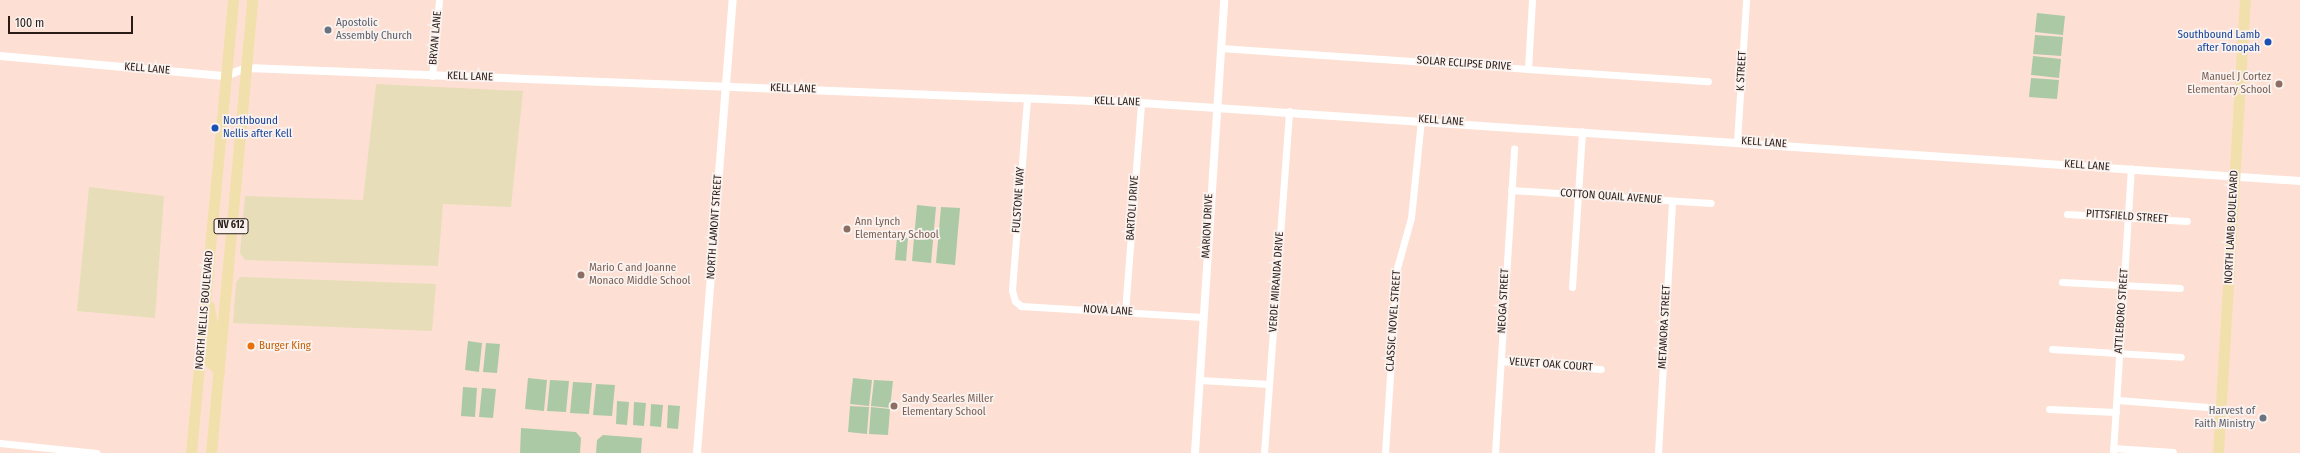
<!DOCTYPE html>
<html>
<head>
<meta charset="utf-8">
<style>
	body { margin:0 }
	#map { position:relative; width:2300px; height:453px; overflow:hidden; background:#fde0d3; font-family:"Fira Sans Condensed",sans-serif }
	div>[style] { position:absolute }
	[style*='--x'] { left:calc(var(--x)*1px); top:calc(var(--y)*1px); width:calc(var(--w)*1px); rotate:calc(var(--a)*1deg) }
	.green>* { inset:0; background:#abc9a5 }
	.sand>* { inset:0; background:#e7ddb8 }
	.minor>* { height:7px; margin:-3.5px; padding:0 3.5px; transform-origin:3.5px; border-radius:3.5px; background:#fff }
	.tertiary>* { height:8px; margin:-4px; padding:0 4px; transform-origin:4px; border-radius:4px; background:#fff }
	.primary>* { height:11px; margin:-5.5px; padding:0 5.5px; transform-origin:5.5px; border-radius:5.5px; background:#f2e0ac }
	.dots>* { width:11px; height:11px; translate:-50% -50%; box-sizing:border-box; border:2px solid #faf2ef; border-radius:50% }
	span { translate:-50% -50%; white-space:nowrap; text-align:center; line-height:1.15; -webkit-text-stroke:3.5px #faf2ef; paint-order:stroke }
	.shield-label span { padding:1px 3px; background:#faf2ef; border:1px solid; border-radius:3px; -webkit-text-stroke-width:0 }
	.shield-label { font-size:10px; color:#291c17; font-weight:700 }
	.worship-label { font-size:11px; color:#5b616d }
	.left { translate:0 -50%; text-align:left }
	.right { translate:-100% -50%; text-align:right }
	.transit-label { font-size:11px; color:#164399 }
	.street-label { font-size:11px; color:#291c17 }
	.education-label { font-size:11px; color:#785e54 }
	.food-label { font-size:11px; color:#c56008 }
	.scale { position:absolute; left:8px; top:16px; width:125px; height:18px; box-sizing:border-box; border:2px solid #291c17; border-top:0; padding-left:5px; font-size:12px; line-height:14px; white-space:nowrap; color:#291c17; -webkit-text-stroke:3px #faf2ef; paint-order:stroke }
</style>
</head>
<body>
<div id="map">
	<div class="green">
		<div style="clip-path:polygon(2037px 13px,2065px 16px,2063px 35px,2035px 32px)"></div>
		<div style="clip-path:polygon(2035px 35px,2063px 37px,2061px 56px,2033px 54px)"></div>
		<div style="clip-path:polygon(2033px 56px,2061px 59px,2059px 78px,2031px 75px)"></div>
		<div style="clip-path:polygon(2031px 78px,2059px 80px,2057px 99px,2029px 97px)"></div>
		<div style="clip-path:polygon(917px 205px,936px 207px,931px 263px,912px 261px)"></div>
		<div style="clip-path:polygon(941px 207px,960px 208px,955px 265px,936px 263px)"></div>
		<div style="clip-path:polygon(897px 237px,908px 238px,906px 261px,895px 260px)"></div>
		<div style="clip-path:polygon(468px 341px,482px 343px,479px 372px,465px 370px)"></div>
		<div style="clip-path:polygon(486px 343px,500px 344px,497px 373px,483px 372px)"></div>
		<div style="clip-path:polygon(528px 378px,547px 380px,544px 411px,525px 409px)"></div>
		<div style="clip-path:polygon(853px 378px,872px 380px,869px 406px,850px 404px)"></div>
		<div style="clip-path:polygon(550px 380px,569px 381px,566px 412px,547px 411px)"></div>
		<div style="clip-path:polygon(874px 380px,893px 381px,890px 408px,871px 406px)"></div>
		<div style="clip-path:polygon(573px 382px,592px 383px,589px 414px,570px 413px)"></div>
		<div style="clip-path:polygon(596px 384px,615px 385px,612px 416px,593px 415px)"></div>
		<div style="clip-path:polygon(463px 387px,477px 388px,475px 417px,461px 416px)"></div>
		<div style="clip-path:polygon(482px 388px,496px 389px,493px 418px,479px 417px)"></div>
		<div style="clip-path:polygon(617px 401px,629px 402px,627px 425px,616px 424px)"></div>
		<div style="clip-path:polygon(634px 402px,646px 403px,644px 426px,633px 425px)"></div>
		<div style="clip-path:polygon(651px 404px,663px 405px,661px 427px,650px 426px)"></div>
		<div style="clip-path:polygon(668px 405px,680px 406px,678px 429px,667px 428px)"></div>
		<div style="clip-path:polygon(850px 406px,869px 407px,867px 434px,848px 432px)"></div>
		<div style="clip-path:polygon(871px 407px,890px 409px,888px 435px,869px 434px)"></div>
		<div style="clip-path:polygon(521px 428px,576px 432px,581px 438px,580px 453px,520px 453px)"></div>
		<div style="clip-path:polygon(603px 435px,642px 438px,641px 453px,596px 453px,597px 440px)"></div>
	</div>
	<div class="sand">
		<div style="clip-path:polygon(376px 84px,523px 91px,511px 207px,443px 204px,438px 266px,245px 260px,240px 253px,245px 196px,363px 200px)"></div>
		<div style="clip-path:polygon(89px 187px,164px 196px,155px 318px,77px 311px)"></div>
		<div style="clip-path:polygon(240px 277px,436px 284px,432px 331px,233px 323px,236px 283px)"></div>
	</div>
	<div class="minor">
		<div style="--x:1220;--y:48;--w:489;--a:3.9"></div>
		<div style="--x:1528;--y:69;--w:69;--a:-86.7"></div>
		<div style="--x:432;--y:76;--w:76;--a:-84.7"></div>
		<div style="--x:1027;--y:99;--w:192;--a:94.5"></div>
		<div style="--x:1012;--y:290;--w:11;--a:75"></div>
		<div style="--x:1015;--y:301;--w:8;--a:40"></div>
		<div style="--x:1021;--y:306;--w:182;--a:3.5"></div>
		<div style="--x:1737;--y:141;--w:141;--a:-86.3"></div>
		<div style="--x:1511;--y:190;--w:200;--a:3.7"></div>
		<div style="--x:2067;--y:214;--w:120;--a:3.3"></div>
		<div style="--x:2062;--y:282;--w:118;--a:2.9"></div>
		<div style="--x:1572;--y:287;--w:156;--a:-86.3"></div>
		<div style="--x:1125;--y:312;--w:210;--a:-85.6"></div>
		<div style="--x:2052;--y:349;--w:129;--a:3.5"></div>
		<div style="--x:1501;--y:361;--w:100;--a:4.6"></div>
		<div style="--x:1200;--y:380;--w:69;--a:3.3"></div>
		<div style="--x:2117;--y:400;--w:104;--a:4.4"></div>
		<div style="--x:2049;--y:409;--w:67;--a:2.6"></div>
		<div style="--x:0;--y:443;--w:97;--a:5.9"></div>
		<div style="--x:2113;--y:448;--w:60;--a:3.8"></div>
		<div style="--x:1264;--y:453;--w:343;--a:-85.8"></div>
		<div style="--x:1385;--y:453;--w:185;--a:-86.3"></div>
		<div style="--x:1397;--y:268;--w:52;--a:-74.4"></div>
		<div style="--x:1411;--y:218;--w:99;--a:-84.2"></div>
		<div style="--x:1495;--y:453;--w:305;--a:-86.4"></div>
		<div style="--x:1658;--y:453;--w:252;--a:-86.8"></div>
		<div style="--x:2113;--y:453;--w:285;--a:-86.4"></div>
	</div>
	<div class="tertiary">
		<div style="--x:0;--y:56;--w:227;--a:5.1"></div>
		<div style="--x:226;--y:76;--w:22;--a:-22"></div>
		<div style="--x:246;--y:68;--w:896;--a:2.24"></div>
		<div style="--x:1141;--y:103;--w:1162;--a:3.85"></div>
		<div style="--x:697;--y:453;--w:454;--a:-85.5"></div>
		<div style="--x:1195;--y:453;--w:454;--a:-86.3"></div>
	</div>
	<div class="primary">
		<div style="--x:209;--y:306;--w:18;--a:81"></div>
		<div style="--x:212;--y:324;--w:38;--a:93"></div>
		<div style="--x:210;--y:362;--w:13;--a:45"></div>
		<div style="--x:191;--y:453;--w:455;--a:-84.7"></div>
		<div style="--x:211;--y:453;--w:455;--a:-84.8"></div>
		<div style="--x:2218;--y:453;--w:454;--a:-86.6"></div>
	</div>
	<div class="dots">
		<div style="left:328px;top:30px;background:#6b7280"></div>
		<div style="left:2268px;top:42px;background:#1a4fb4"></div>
		<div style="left:2279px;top:84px;background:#8d6e63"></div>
		<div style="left:215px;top:128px;background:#1a4fb4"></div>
		<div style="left:847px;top:229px;background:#8d6e63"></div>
		<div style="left:581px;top:275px;background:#8d6e63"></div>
		<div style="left:251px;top:346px;background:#e8710a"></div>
		<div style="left:894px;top:406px;background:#8d6e63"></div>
		<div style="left:2263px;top:418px;background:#6b7280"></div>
	</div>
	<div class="shield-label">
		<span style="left:231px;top:226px">NV 612</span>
	</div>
	<div class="worship-label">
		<span class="left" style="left:336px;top:30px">Apostolic<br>Assembly Church</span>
		<span class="right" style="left:2255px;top:418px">Harvest of<br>Faith Ministry</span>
	</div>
	<div class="transit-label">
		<span class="right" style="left:2260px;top:42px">Southbound Lamb<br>after Tonopah</span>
		<span class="left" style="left:223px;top:128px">Northbound<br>Nellis after Kell</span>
	</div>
	<div class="street-label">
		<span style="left:436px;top:38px;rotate:-85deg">BRYAN LANE</span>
		<span style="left:1464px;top:64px;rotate:4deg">SOLAR ECLIPSE DRIVE</span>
		<span style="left:147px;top:69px;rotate:5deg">KELL LANE</span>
		<span style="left:1742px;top:71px;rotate:-87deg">K STREET</span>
		<span style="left:470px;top:77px;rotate:2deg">KELL LANE</span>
		<span style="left:793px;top:89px;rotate:2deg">KELL LANE</span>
		<span style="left:1117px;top:102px;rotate:2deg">KELL LANE</span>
		<span style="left:1441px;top:121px;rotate:4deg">KELL LANE</span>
		<span style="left:1764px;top:143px;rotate:4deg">KELL LANE</span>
		<span style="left:2087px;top:166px;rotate:4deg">KELL LANE</span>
		<span style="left:1611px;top:197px;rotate:4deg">COTTON QUAIL AVENUE</span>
		<span style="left:1019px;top:200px;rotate:-86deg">FULSTONE WAY</span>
		<span style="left:1133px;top:208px;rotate:-86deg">BARTOLI DRIVE</span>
		<span style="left:2127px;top:217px;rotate:4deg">PITTSFIELD STREET</span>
		<span style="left:1208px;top:226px;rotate:-87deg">MARION DRIVE</span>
		<span style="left:715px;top:227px;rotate:-86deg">NORTH LAMONT STREET</span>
		<span style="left:2232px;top:227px;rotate:-87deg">NORTH LAMB BOULEVARD</span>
		<span style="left:1277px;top:282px;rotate:-86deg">VERDE MIRANDA DRIVE</span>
		<span style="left:1504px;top:301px;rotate:-87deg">NEOGA STREET</span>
		<span style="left:205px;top:310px;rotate:-85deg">NORTH NELLIS BOULEVARD</span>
		<span style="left:1108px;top:311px;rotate:3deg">NOVA LANE</span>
		<span style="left:2122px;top:311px;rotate:-86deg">ATTLEBORO STREET</span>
		<span style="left:1394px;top:321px;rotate:-86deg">CLASSIC NOVEL STREET</span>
		<span style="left:1665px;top:327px;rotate:-87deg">METAMORA STREET</span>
		<span style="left:1551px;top:365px;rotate:4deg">VELVET OAK COURT</span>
	</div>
	<div class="education-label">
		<span class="right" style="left:2271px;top:84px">Manuel J Cortez<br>Elementary School</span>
		<span class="left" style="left:855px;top:229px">Ann Lynch<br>Elementary School</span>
		<span class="left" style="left:589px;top:275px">Mario C and Joanne<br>Monaco Middle School</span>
		<span class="left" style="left:902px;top:406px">Sandy Searles Miller<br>Elementary School</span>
	</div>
	<div class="food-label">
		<span class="left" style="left:259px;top:346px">Burger King</span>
	</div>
	<div class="scale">100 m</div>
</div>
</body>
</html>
